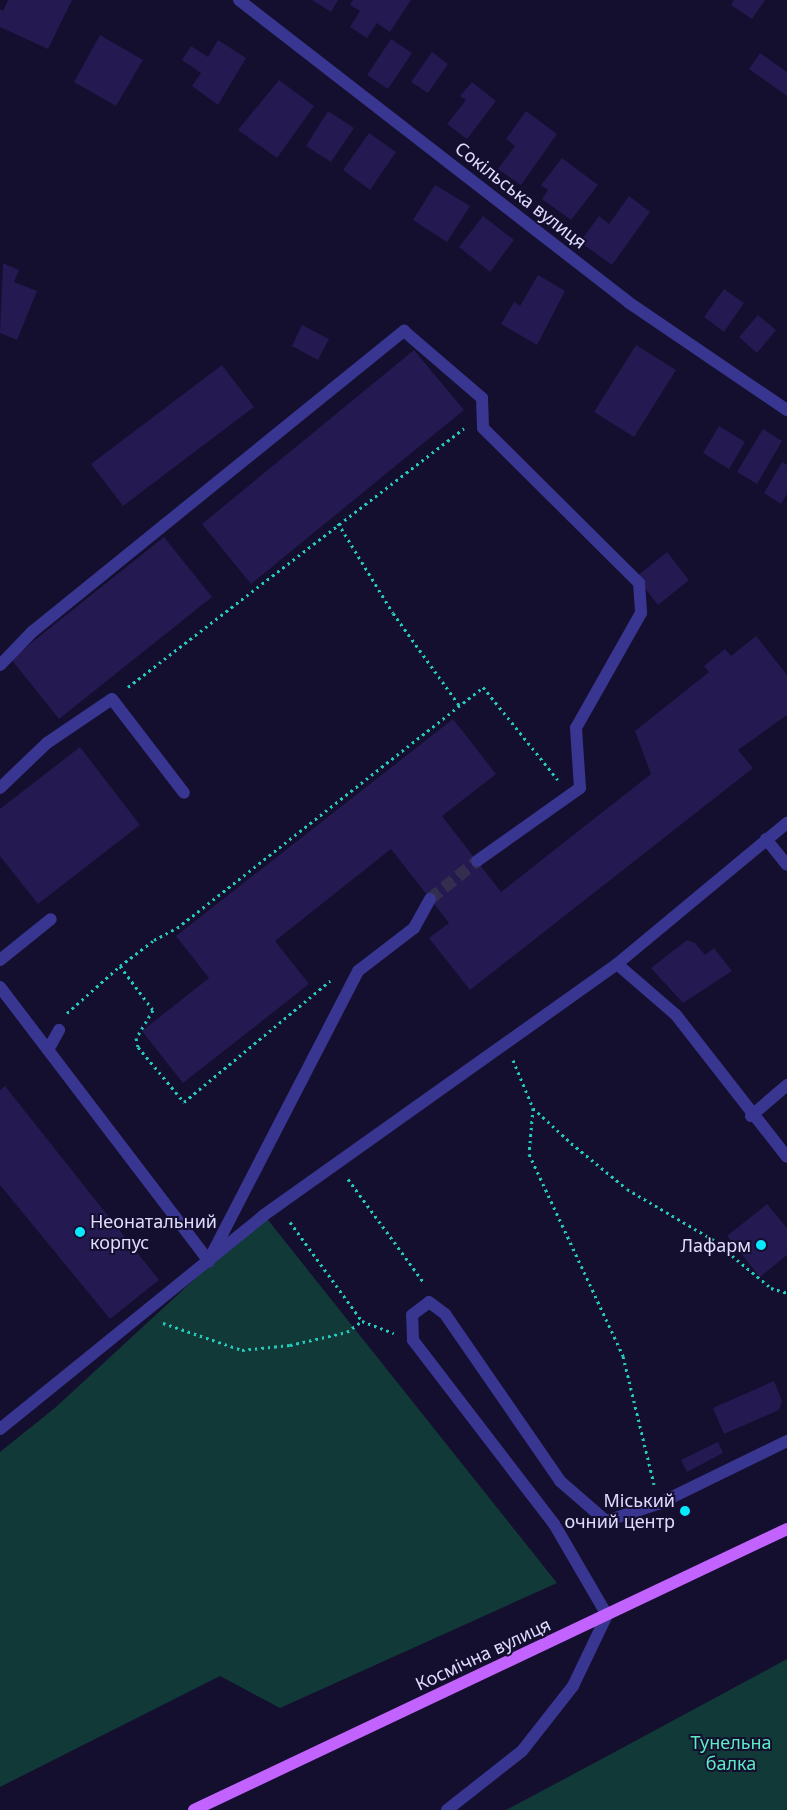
<!DOCTYPE html>
<html>
<head>
<meta charset="utf-8">
<style>
	body { margin:0 }
	#map { position:relative; width:787px; height:1810px; overflow:hidden; background:#140f2e; font-family:"Noto Sans",sans-serif }
	div>[style] { position:absolute }
	[style*='--x'] { left:calc(var(--x)*1px); top:calc(var(--y)*1px); width:calc(var(--w)*1px); rotate:calc(var(--a)*1deg) }
	.green>* { inset:0; background:#113937 }
	.building>* { inset:0; background:#241951 }
	.minor-tunnel>* { height:12px; margin-top:-6px; transform-origin:0; background:repeating-linear-gradient(90deg,#332e4d 0 12px,transparent 0 18px) }
	.path>* { height:3px; margin-top:-1.5px; transform-origin:0; background:repeating-linear-gradient(90deg,#25cabe 0 2.5px,transparent 0 6.5px) }
	.minor>* { height:12px; margin:-6px; padding:0 6px; transform-origin:6px; border-radius:6px; background:#383691 }
	.major>* { height:12px; margin:-6px; padding:0 6px; transform-origin:6px; border-radius:6px; background:#c363ff }
	.dots>* { width:14px; height:14px; translate:-50% -50%; box-sizing:border-box; border:2px solid #140f2e; border-radius:50% }
	span { translate:-50% -50%; white-space:nowrap; text-align:center; line-height:1.15; -webkit-text-stroke:4px #140f2e; paint-order:stroke }
	.street-label { font-size:18px; color:#e0dcff }
	.poi-label { font-size:18px; color:#e0dcff }
	.left { translate:0 -50%; text-align:left }
	.right { translate:-100% -50%; text-align:right }
	.park-label { font-size:18px; color:#5becc6 }
</style>
</head>
<body>
<div id="map">
	<div class="green">
		<div style="clip-path:polygon(264px 1215px,557px 1583px,280px 1708px,220px 1676px,0 1787px,0 1452px,56px 1407px)"></div>
		<div style="clip-path:polygon(787px 1659px,787px 1810px,506px 1810px,598px 1761px)"></div>
	</div>
	<div class="building">
		<div style="clip-path:polygon(8px 0,72px 0,48px 49px,0 27px,0 9px,3px 11px)"></div>
		<div style="clip-path:polygon(312px 0,338px 0,331px 12px)"></div>
		<div style="clip-path:polygon(353px 0,411px 0,390px 32px,377px 23px,367px 38px,350px 27px,360px 11px,350px 5px)"></div>
		<div style="clip-path:polygon(734px 0,765px 0,752px 19px,731px 5px)"></div>
		<div style="clip-path:polygon(100px 35px,143px 60px,116px 106px,74px 82px)"></div>
		<div style="clip-path:polygon(391px 39px,412px 53px,388px 89px,367px 75px)"></div>
		<div style="clip-path:polygon(218px 40px,246px 58px,218px 105px,192px 86px,201px 73px,182px 60px,191px 46px,208px 57px)"></div>
		<div style="clip-path:polygon(432px 52px,448px 64px,428px 93px,411px 82px)"></div>
		<div style="clip-path:polygon(760px 53px,787px 72px,787px 96px,749px 69px)"></div>
		<div style="clip-path:polygon(279px 80px,314px 106px,277px 158px,238px 130px)"></div>
		<div style="clip-path:polygon(472px 82px,496px 101px,467px 139px,447px 124px,466px 100px,460px 96px)"></div>
		<div style="clip-path:polygon(328px 111px,354px 128px,331px 162px,306px 146px)"></div>
		<div style="clip-path:polygon(526px 111px,557px 134px,521px 185px,498px 169px,515px 146px,506px 139px)"></div>
		<div style="clip-path:polygon(369px 133px,396px 152px,370px 190px,343px 170px)"></div>
		<div style="clip-path:polygon(562px 158px,598px 185px,571px 220px,542px 199px,548px 190px,541px 185px)"></div>
		<div style="clip-path:polygon(435px 185px,470px 206px,447px 242px,413px 220px)"></div>
		<div style="clip-path:polygon(629px 196px,650px 212px,612px 265px,580px 242px,599px 216px,609px 224px)"></div>
		<div style="clip-path:polygon(483px 216px,514px 240px,490px 272px,459px 247px)"></div>
		<div style="clip-path:polygon(3px 263px,19px 270px,14px 282px,37px 291px,17px 340px,0 333px)"></div>
		<div style="clip-path:polygon(538px 275px,565px 291px,537px 345px,501px 324px,514px 302px,520px 306px)"></div>
		<div style="clip-path:polygon(724px 289px,744px 303px,724px 332px,704px 317px)"></div>
		<div style="clip-path:polygon(758px 315px,776px 330px,757px 353px,739px 337px)"></div>
		<div style="clip-path:polygon(302px 325px,329px 339px,318px 360px,292px 346px)"></div>
		<div style="clip-path:polygon(636px 345px,676px 370px,634px 437px,594px 412px)"></div>
		<div style="clip-path:polygon(414px 350px,464px 410px,251px 584px,202px 524px)"></div>
		<div style="clip-path:polygon(222px 365px,254px 407px,123px 506px,91px 464px)"></div>
		<div style="clip-path:polygon(719px 426px,745px 442px,729px 469px,703px 453px)"></div>
		<div style="clip-path:polygon(763px 429px,782px 441px,757px 484px,737px 472px)"></div>
		<div style="clip-path:polygon(782px 462px,787px 465px,787px 494px,781px 504px,764px 493px)"></div>
		<div style="clip-path:polygon(164px 537px,212px 597px,59px 719px,11px 659px)"></div>
		<div style="clip-path:polygon(667px 552px,689px 580px,658px 605px,636px 577px)"></div>
		<div style="clip-path:polygon(756px 636px,787px 675px,787px 715px,738px 750px,753px 768px,470px 990px,429px 938px,449px 923px,391px 849px,275px 941px,309px 984px,183px 1083px,142px 1031px,209px 978px,176px 936px,453px 719px,496px 774px,442px 816px,501px 892px,651px 774px,635px 731px,709px 672px,704px 666px,725px 649px,731px 656px)"></div>
		<div style="clip-path:polygon(80px 747px,140px 825px,38px 904px,0 856px,0 809px)"></div>
		<div style="clip-path:polygon(687px 940px,695px 943px,705px 955px,714px 948px,732px 971px,683px 1003px,651px 968px)"></div>
		<div style="clip-path:polygon(5px 1086px,159px 1280px,110px 1319px,0 1185px,0 1090px)"></div>
		<div style="clip-path:polygon(767px 1204px,787px 1228px,787px 1255px,760px 1277px,727px 1236px)"></div>
		<div style="clip-path:polygon(774px 1381px,782px 1401px,779px 1410px,724px 1434px,713px 1408px)"></div>
		<div style="clip-path:polygon(718px 1442px,723px 1453px,687px 1472px,681px 1460px)"></div>
	</div>
	<div class="minor-tunnel">
		<div style="--x:430;--y:899;--w:60;--a:-39"></div>
	</div>
	<div class="path">
		<div style="--x:338;--y:523;--w:105;--a:58.6"></div>
		<div style="--x:393;--y:613;--w:113;--a:54.3"></div>
		<div style="--x:128;--y:687;--w:424;--a:-37.6"></div>
		<div style="--x:120;--y:966;--w:55;--a:53.1"></div>
		<div style="--x:153;--y:1010;--w:33;--a:121"></div>
		<div style="--x:136;--y:1038;--w:9;--a:77"></div>
		<div style="--x:138;--y:1047;--w:72;--a:50.1"></div>
		<div style="--x:184;--y:1102;--w:190;--a:-39.7"></div>
		<div style="--x:67;--y:1013;--w:71;--a:-41.6"></div>
		<div style="--x:120;--y:966;--w:43;--a:-37.4"></div>
		<div style="--x:154;--y:940;--w:26;--a:-28"></div>
		<div style="--x:177;--y:928;--w:390;--a:-38.2"></div>
		<div style="--x:483;--y:687;--w:119;--a:51.1"></div>
		<div style="--x:513;--y:1060;--w:52;--a:67.4"></div>
		<div style="--x:533;--y:1108;--w:52;--a:42.6"></div>
		<div style="--x:571;--y:1143;--w:72;--a:39.4"></div>
		<div style="--x:627;--y:1189;--w:99;--a:30.5"></div>
		<div style="--x:712;--y:1239;--w:77;--a:39.7"></div>
		<div style="--x:771;--y:1288;--w:17;--a:17"></div>
		<div style="--x:533;--y:1108;--w:46;--a:95"></div>
		<div style="--x:529;--y:1154;--w:223;--a:65"></div>
		<div style="--x:623;--y:1356;--w:132;--a:76.4"></div>
		<div style="--x:348;--y:1179;--w:129;--a:53.8"></div>
		<div style="--x:290;--y:1222;--w:122;--a:54"></div>
		<div style="--x:362;--y:1321;--w:34;--a:21"></div>
		<div style="--x:163;--y:1323;--w:83;--a:18.9"></div>
		<div style="--x:242;--y:1350;--w:48;--a:-5.9"></div>
		<div style="--x:290;--y:1345;--w:58;--a:-12.8"></div>
		<div style="--x:347;--y:1332;--w:19;--a:-36"></div>
	</div>
	<div class="minor">
		<div style="--x:239;--y:0;--w:492;--a:37.8"></div>
		<div style="--x:628;--y:302;--w:192;--a:34.2"></div>
		<div style="--x:0;--y:665;--w:46;--a:-45.9"></div>
		<div style="--x:32;--y:632;--w:479;--a:-39"></div>
		<div style="--x:404;--y:331;--w:103;--a:40.7"></div>
		<div style="--x:482;--y:398;--w:30;--a:88"></div>
		<div style="--x:483;--y:428;--w:220;--a:44.8"></div>
		<div style="--x:639;--y:583;--w:30;--a:86"></div>
		<div style="--x:641;--y:613;--w:132;--a:119.5"></div>
		<div style="--x:576;--y:728;--w:60;--a:86.2"></div>
		<div style="--x:580;--y:788;--w:126;--a:144.7"></div>
		<div style="--x:0;--y:788;--w:65;--a:-43.8"></div>
		<div style="--x:47;--y:743;--w:78;--a:-34.1"></div>
		<div style="--x:112;--y:699;--w:118;--a:52.5"></div>
		<div style="--x:766;--y:839;--w:33;--a:51"></div>
		<div style="--x:0;--y:960;--w:65;--a:-38.8"></div>
		<div style="--x:617;--y:964;--w:221;--a:-39.7"></div>
		<div style="--x:0;--y:987;--w:345;--a:52.7"></div>
		<div style="--x:48;--y:1050;--w:23;--a:-61"></div>
		<div style="--x:751;--y:1116;--w:48;--a:-40.7"></div>
		<div style="--x:212;--y:1254;--w:318;--a:-62.7"></div>
		<div style="--x:358;--y:971;--w:71;--a:-37.5"></div>
		<div style="--x:414;--y:928;--w:33;--a:-61"></div>
		<div style="--x:0;--y:1429;--w:340;--a:-39"></div>
		<div style="--x:264;--y:1215;--w:433;--a:-35.4"></div>
		<div style="--x:617;--y:964;--w:78;--a:40.8"></div>
		<div style="--x:676;--y:1015;--w:180;--a:52"></div>
		<div style="--x:447;--y:1810;--w:95;--a:-38.2"></div>
		<div style="--x:522;--y:1751;--w:83;--a:-51.9"></div>
		<div style="--x:573;--y:1686;--w:79;--a:-64.4"></div>
		<div style="--x:607;--y:1615;--w:105;--a:-120.2"></div>
		<div style="--x:554;--y:1524;--w:232;--a:-127.5"></div>
		<div style="--x:413;--y:1340;--w:25;--a:-92"></div>
		<div style="--x:412;--y:1315;--w:21;--a:-37"></div>
		<div style="--x:429;--y:1302;--w:20;--a:37"></div>
		<div style="--x:445;--y:1314;--w:203;--a:55.4"></div>
		<div style="--x:560;--y:1481;--w:61;--a:41"></div>
		<div style="--x:606;--y:1521;--w:55;--a:-18.1"></div>
		<div style="--x:658;--y:1504;--w:144;--a:-26"></div>
	</div>
	<div class="major">
		<div style="--x:194;--y:1810;--w:656;--a:-25.35"></div>
	</div>
	<div class="dots">
		<div style="left:80px;top:1232px;background:#08e9ff"></div>
		<div style="left:761px;top:1245px;background:#08e9ff"></div>
		<div style="left:685px;top:1511px;background:#08e9ff"></div>
	</div>
	<div class="street-label">
		<span style="left:521px;top:195px;rotate:38deg">Сокільська вулиця</span>
		<span style="left:483px;top:1654px;rotate:-25deg">Космічна вулиця</span>
	</div>
	<div class="poi-label">
		<span class="left" style="left:90px;top:1232px">Неонатальний<br>корпус</span>
		<span class="right" style="left:751px;top:1245px">Лафарм</span>
		<span class="right" style="left:675px;top:1511px">Міський<br>очний центр</span>
	</div>
	<div class="park-label">
		<span style="left:731px;top:1753px">Тунельна<br>балка</span>
	</div>
</div>
</body>
</html>
